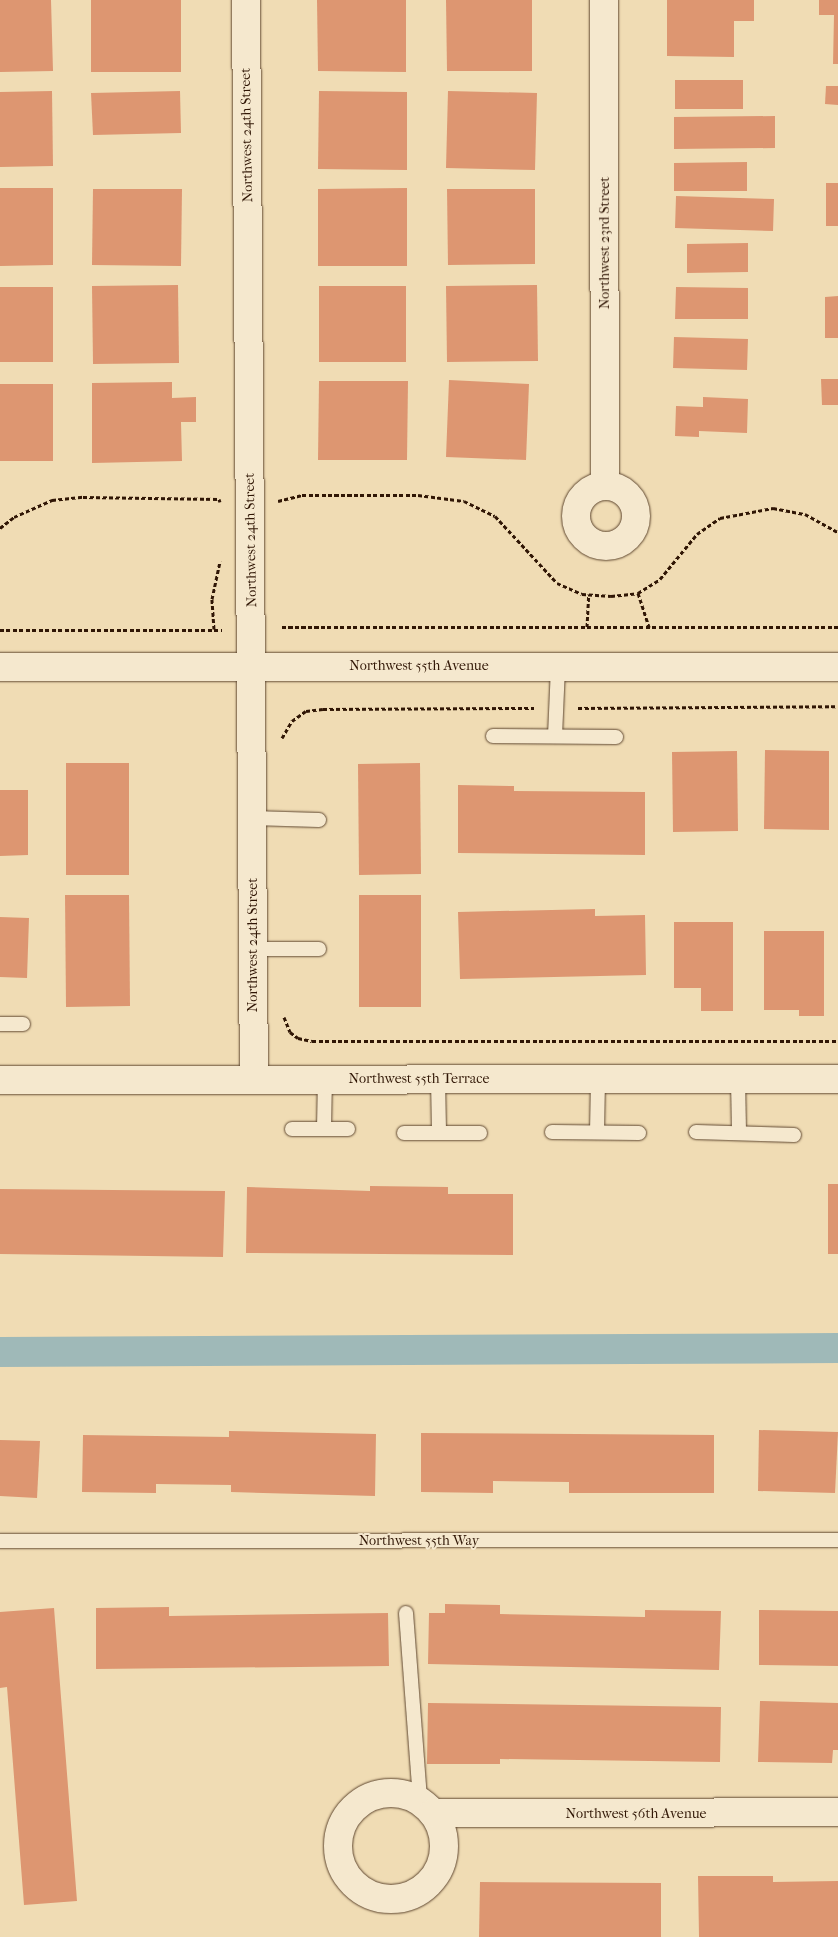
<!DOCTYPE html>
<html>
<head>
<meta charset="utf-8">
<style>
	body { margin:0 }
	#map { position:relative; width:838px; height:1937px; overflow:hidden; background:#f0dcb4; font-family:"IM FELL French Canon",serif }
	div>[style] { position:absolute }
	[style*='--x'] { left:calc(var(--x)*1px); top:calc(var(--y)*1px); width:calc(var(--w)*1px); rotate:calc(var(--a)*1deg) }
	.canal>* { height:30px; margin:-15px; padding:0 15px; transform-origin:15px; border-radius:15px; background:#9fb9b8 }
	.building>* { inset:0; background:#dd9671 }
	.path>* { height:3px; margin-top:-1.5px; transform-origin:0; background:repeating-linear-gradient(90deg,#301605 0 4px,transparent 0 6.5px) }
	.roads { filter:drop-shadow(0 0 1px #604831) drop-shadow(0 0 1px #604831) }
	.service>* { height:14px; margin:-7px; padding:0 7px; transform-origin:7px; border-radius:7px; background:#f5e8ce }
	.minor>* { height:28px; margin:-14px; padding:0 14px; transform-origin:14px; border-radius:14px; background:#f5e8ce }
	.minor>.ring { margin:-14px; padding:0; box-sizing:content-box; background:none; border:28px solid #f5e8ce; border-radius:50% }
	span { translate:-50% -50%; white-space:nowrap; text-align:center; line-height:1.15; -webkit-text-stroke:4px #f5e8ce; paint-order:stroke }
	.street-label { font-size:14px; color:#301605 }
</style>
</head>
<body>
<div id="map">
	<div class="canal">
		<div style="--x:0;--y:1352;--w:838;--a:-0.27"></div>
	</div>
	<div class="building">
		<div style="clip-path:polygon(0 0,51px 0,53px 71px,0 72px)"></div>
		<div style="clip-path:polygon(91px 0,181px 0,181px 72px,91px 72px)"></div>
		<div style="clip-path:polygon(317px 0,406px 0,406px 72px,318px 71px)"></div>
		<div style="clip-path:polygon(446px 0,532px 0,532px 71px,447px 71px)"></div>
		<div style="clip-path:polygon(667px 0,754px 0,754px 21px,734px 21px,734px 57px,667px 56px)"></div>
		<div style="clip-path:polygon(819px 0,838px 0,838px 64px,833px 64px,834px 15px,819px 15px)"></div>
		<div style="clip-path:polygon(675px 80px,743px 80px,743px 109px,675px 109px)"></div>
		<div style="clip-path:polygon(826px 86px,838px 86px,838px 105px,825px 104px)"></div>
		<div style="clip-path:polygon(52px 91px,53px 166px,0 167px,0 92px)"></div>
		<div style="clip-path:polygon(180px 91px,181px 133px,93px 135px,91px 93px)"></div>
		<div style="clip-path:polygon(319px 91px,407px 92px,407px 170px,318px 169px)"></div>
		<div style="clip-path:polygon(448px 91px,537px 93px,535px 170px,446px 168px)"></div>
		<div style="clip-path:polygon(775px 116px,775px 148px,674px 149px,674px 117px)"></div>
		<div style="clip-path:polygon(747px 162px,747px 191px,674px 191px,674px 163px)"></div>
		<div style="clip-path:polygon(826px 183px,838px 183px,838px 226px,826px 226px)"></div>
		<div style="clip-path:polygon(0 188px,53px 188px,53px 265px,0 266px)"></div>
		<div style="clip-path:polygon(407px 188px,407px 266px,318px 266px,318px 189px)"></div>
		<div style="clip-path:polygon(93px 189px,182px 189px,181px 266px,92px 265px)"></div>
		<div style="clip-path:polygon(447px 189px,535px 189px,535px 264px,448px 265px)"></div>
		<div style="clip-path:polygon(676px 196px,774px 199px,773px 231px,675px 228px)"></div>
		<div style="clip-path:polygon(748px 243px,748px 272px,687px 273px,687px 244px)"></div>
		<div style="clip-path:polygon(178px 285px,179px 363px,93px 364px,92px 286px)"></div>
		<div style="clip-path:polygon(537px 285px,538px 361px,447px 362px,446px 286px)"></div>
		<div style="clip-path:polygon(319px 286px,406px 286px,406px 362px,319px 362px)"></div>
		<div style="clip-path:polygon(0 287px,53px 287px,53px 362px,0 362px)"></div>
		<div style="clip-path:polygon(676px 287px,748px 288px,748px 319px,675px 319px)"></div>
		<div style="clip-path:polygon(838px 296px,838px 338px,825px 338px,825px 297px)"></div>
		<div style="clip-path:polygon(674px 337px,748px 339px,747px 370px,673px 368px)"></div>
		<div style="clip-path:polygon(821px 379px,838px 379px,838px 405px,822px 405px)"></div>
		<div style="clip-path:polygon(449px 380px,529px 384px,526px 460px,446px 457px)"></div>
		<div style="clip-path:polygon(319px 381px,408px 381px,407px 460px,318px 460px)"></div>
		<div style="clip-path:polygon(172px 382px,172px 398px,196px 397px,196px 422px,181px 422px,182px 461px,92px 463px,92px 383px)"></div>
		<div style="clip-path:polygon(0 384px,53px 384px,53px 461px,0 461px)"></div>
		<div style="clip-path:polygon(703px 397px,748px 399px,747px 433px,699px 431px,699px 437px,675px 436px,676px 406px,703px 407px)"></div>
		<div style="clip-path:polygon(765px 750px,829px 751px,829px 830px,764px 829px)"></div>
		<div style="clip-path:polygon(737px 751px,738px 831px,673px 832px,672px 752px)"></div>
		<div style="clip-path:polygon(66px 763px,129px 763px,129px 875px,66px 875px)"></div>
		<div style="clip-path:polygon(420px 763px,421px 874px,359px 875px,358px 764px)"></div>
		<div style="clip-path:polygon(458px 785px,514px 786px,514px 791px,645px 792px,645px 855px,458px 853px)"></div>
		<div style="clip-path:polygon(0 790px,28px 790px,28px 855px,0 856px)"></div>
		<div style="clip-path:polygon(65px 895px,129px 895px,130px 1006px,66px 1007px)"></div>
		<div style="clip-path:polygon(359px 895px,421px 895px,421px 1007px,359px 1007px)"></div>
		<div style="clip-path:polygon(595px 909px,595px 916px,645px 915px,646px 975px,460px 979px,458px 912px)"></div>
		<div style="clip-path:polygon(0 917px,29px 918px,27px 978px,0 977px)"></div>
		<div style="clip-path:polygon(674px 922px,733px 922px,733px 1011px,701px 1011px,701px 988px,674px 988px)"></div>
		<div style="clip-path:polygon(764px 931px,824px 931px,824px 1016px,799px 1016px,799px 1010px,764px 1010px)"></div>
		<div style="clip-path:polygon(828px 1184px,838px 1184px,838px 1254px,828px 1254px)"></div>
		<div style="clip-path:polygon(370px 1186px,448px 1187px,448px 1194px,513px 1194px,513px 1255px,246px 1253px,247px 1187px,370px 1191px)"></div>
		<div style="clip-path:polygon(0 1189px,225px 1191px,223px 1257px,0 1254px)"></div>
		<div style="clip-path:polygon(759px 1430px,838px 1432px,835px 1493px,758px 1491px)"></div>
		<div style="clip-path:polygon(229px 1431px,376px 1434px,375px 1496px,231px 1492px,231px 1485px,156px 1484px,156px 1493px,82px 1492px,83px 1435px,229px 1437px)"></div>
		<div style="clip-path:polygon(421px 1433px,714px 1435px,714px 1493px,569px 1493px,569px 1482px,493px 1481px,493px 1493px,421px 1492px)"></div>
		<div style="clip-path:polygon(0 1440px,40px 1441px,37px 1498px,0 1496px)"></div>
		<div style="clip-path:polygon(445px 1604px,500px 1605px,500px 1614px,645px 1617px,645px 1610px,721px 1611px,719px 1670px,428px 1664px,429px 1613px,445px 1613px)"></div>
		<div style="clip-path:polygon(169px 1607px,169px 1616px,388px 1613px,389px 1666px,96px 1669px,96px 1608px)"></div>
		<div style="clip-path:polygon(54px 1608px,77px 1901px,24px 1905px,7px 1687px,0 1688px,0 1612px)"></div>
		<div style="clip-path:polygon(759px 1610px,838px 1611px,838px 1666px,759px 1665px)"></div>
		<div style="clip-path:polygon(760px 1701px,838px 1703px,838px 1750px,833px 1750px,832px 1763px,758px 1762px)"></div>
		<div style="clip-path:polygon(428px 1703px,721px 1707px,720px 1762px,500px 1759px,500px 1764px,427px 1764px)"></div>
		<div style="clip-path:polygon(698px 1876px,773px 1876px,773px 1882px,838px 1881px,838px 1937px,699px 1937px)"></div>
		<div style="clip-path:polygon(480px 1882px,661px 1883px,661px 1937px,479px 1937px)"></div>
	</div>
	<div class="path">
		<div style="--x:278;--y:501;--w:25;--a:-14"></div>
		<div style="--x:302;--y:495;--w:116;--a:0"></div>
		<div style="--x:418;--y:495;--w:46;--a:7.4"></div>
		<div style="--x:464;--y:501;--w:34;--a:26"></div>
		<div style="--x:495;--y:516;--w:91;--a:47.2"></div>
		<div style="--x:557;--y:583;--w:27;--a:24"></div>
		<div style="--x:582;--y:594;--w:29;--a:4"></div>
		<div style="--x:611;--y:596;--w:27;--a:-6"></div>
		<div style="--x:638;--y:593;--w:26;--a:-32"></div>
		<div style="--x:660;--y:579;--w:58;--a:-50.6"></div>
		<div style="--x:697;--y:534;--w:28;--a:-35"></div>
		<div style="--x:720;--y:518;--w:54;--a:-10.7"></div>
		<div style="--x:773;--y:508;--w:33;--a:11"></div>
		<div style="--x:805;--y:514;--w:38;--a:29"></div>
		<div style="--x:0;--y:528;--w:18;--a:-38"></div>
		<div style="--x:14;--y:517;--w:42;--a:-24.1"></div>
		<div style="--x:52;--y:500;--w:31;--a:-6"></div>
		<div style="--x:83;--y:497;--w:136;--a:0.8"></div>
		<div style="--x:219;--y:499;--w:3;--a:72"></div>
		<div style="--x:638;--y:593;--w:36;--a:72"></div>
		<div style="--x:282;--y:627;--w:556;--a:0"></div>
		<div style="--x:587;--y:627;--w:33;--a:-87"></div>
		<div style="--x:214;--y:629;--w:30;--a:-94"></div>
		<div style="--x:212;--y:599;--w:39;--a:-78"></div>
		<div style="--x:0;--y:630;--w:222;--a:0"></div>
		<div style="--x:578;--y:708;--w:260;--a:-0.4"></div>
		<div style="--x:282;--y:738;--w:20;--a:-60"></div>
		<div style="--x:292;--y:721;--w:17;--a:-36"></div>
		<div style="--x:306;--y:711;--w:17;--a:-7"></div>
		<div style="--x:323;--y:709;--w:211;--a:-0.3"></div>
		<div style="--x:284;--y:1017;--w:16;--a:68"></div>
		<div style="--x:290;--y:1032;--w:10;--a:37"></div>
		<div style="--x:298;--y:1038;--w:14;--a:12"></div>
		<div style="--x:312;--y:1041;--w:526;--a:0"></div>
	</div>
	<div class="roads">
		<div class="service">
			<div style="--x:493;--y:736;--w:123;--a:0.5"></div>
			<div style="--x:555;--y:736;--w:70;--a:-87.5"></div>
			<div style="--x:252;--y:818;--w:67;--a:1.7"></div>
			<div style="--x:253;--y:949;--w:66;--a:0"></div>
			<div style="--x:0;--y:1024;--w:23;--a:0"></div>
			<div style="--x:438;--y:1079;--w:54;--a:88.9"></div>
			<div style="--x:738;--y:1079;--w:54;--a:88.9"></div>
			<div style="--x:292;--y:1129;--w:56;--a:0"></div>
			<div style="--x:324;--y:1129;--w:50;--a:-88.9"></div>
			<div style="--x:552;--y:1132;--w:87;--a:0.7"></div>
			<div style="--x:597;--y:1132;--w:53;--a:-88.9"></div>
			<div style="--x:696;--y:1132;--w:98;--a:1.8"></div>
			<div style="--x:404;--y:1133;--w:76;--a:0"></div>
			<div style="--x:0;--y:1541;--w:838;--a:-0.07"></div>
			<div style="--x:406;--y:1613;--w:188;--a:85.7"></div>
		</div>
		<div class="minor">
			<div style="--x:246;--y:0;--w:1080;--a:89.58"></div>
			<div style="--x:604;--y:0;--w:486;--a:89.9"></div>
			<div class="ring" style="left:576px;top:486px;width:32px;height:32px"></div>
			<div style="--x:0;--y:667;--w:838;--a:0"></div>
			<div style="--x:0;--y:1080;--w:838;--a:-0.07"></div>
			<div class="ring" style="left:338px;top:1793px;width:78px;height:78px"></div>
			<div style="--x:433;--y:1813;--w:405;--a:-0.1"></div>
		</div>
	</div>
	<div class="street-label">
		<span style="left:247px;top:135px;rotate:-91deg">Northwest 24th Street</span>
		<span style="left:605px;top:243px;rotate:-90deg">Northwest 23rd Street</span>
		<span style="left:251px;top:540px;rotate:-91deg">Northwest 24th Street</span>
		<span style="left:419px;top:666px">Northwest 55th Avenue</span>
		<span style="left:253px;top:945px;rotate:-90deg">Northwest 24th Street</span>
		<span style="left:419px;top:1079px">Northwest 55th Terrace</span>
		<span style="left:419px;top:1541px">Northwest 55th Way</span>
		<span style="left:636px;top:1814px">Northwest 56th Avenue</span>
	</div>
</div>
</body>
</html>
